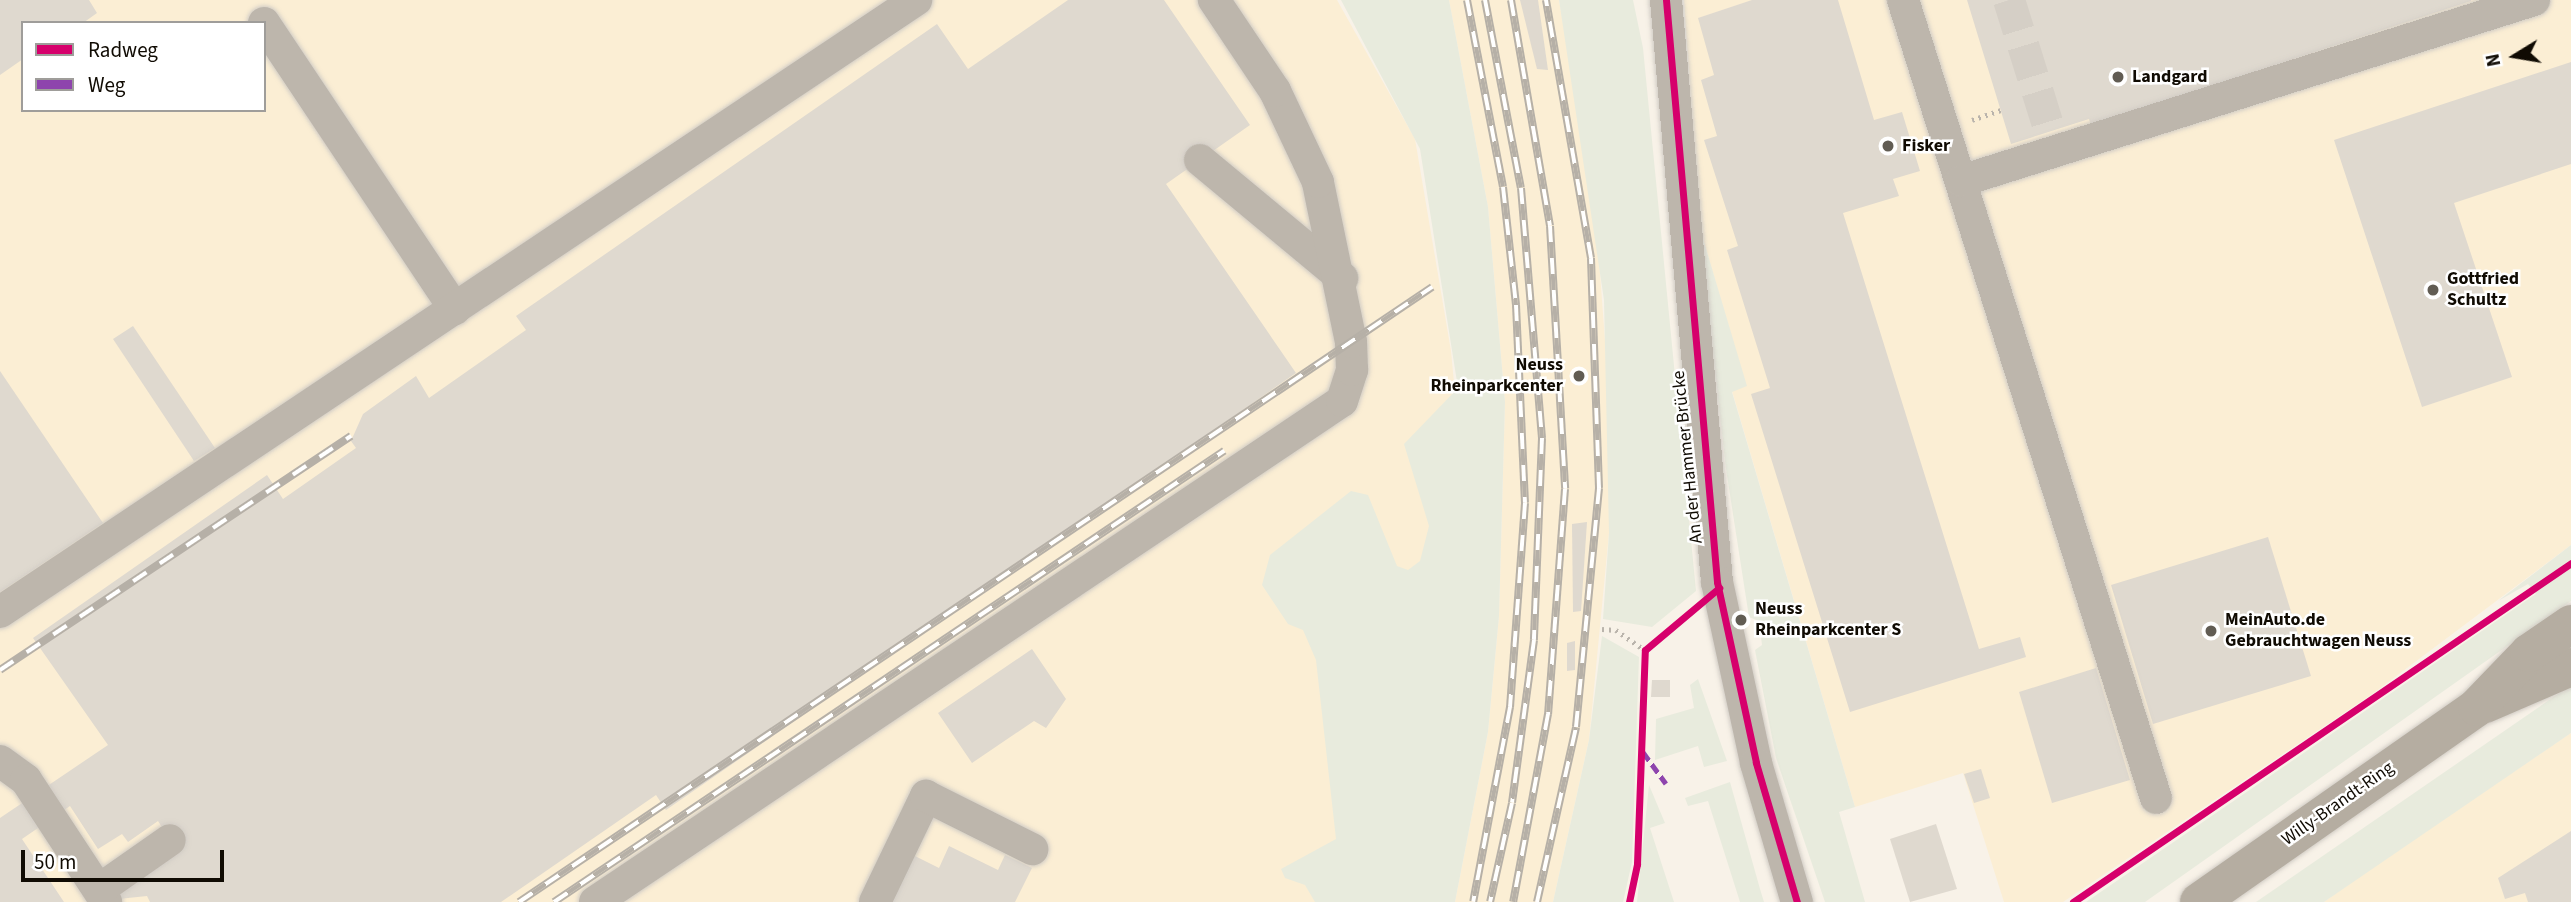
<!DOCTYPE html>
<html>
<head>
<meta charset="utf-8">
<style>
	body { margin:0 }
	#map { position:relative; width:2571px; height:902px; overflow:hidden; background:#f8f2e8; font-family:"Source Sans 3",sans-serif }
	div>[style] { position:absolute }
	[style*='--x'] { left:calc(var(--x)*1px); top:calc(var(--y)*1px); width:calc(var(--w)*1px); rotate:calc(var(--a)*1deg) }
	.built>* { inset:0; background:#fbeed4 }
	.green>* { inset:0; background:#e8ebdd }
	.building>* { inset:0; background:#dfd9cf }
	.minor-tunnel>* { height:32px; margin-top:-16px; transform-origin:0; background:repeating-linear-gradient(90deg,#d5cfc6 0 32px,transparent 0 48px) }
	.path>* { height:4.5px; margin-top:-2.25px; transform-origin:0; background:repeating-linear-gradient(90deg,#bab4ac 0 2px,transparent 0 7px) }
	.roads { filter:drop-shadow(0 0 2px #d1ccc5) drop-shadow(0 0 2px #d1ccc5) }
	.minor>* { height:32px; margin:-16px; padding:0 16px; transform-origin:16px; border-radius:16px; background:#bdb6ac }
	.major>* { height:38px; margin:-19px; padding:0 19px; transform-origin:19px; border-radius:19px; background:#b5ada1 }
	.rail>* { height:8px; margin-top:-4px; transform-origin:0; background:repeating-linear-gradient(90deg,#fff 0 16px,#b6b0a7 0 32px); box-sizing:border-box; border-block:2px solid #b6b0a7 }
	.quiet>* { height:5px; margin-top:-2.5px; transform-origin:0; background:repeating-linear-gradient(90deg,#8e44ad 0 10px,transparent 0 15px) }
	.cycleway>* { height:7px; margin:-3.5px; padding:0 3.5px; transform-origin:3.5px; border-radius:3.5px; background:#d6006c }
	.dots>* { width:19px; height:19px; translate:-50% -50%; box-sizing:border-box; border:4px solid #fff; border-radius:50% }
	span { translate:-50% -50%; white-space:nowrap; text-align:center; line-height:1.15; -webkit-text-stroke:5px #fff; paint-order:stroke }
	.poi-label { font-size:18px; color:#100b03; font-weight:700 }
	.left { translate:0 -50%; text-align:left }
	.right { translate:-100% -50%; text-align:right }
	.street-label { font-size:18px; color:#100b03 }
	.legend { position:absolute; left:21px; top:21px; width:245px; height:91px; box-sizing:border-box; background:#fff; border:2px solid #9f9d9a; margin:0; padding:9px 12px; list-style:none; font-size:21px; color:#100b03 }
	.legend li { display:flex; align-items:center; gap:14px; height:35px }
	.legend b { width:35px; border:2px solid #9f9d9a }
	.north { position:absolute; left:2480px; top:21px; width:70px; height:70px; -webkit-text-stroke:5px #fff; paint-order:stroke; rotate:259deg; font-size:19px; font-weight:700; line-height:28px; text-align:center; color:#100b03 }
	.north::after { content:''; display:block; margin:auto; width:24px; height:32px; background:#100b03; clip-path:polygon(50% 0,100% 100%,50% 72%,0 100%) }
	.scale { position:absolute; left:21px; top:850px; width:203px; height:32px; box-sizing:border-box; border:4px solid #100b03; border-top:0; padding-left:9px; font-size:21px; line-height:24px; white-space:nowrap; color:#100b03; -webkit-text-stroke:5px #fff; paint-order:stroke }
</style>
</head>
<body>
<div id="map">
	<div class="built">
		<div style="clip-path:polygon(evenodd,0 0,1337px 0,1415px 139px,1451px 351px,1469px 539px,1412px 902px,0 902px,0 0,23px 23px,264px 23px,264px 110px,23px 110px,23px 23px)"></div>
		<div style="clip-path:polygon(1449px 0,1559px 0,1596px 219px,1609px 395px,1609px 533px,1589px 740px,1553px 902px,1455px 902px,1488px 732px,1499px 616px,1505px 402px,1488px 207px)"></div>
		<div style="clip-path:polygon(1684px 0,2571px 0,2571px 545px,2375px 692px,2063px 902px,2004px 902px,1963px 773px,1855px 807px,1732px 391px,1746px 386px,1699px 225px)"></div>
		<div style="clip-path:polygon(2571px 733px,2571px 902px,2324px 902px,2372px 867px)"></div>
	</div>
	<div class="green">
		<div style="clip-path:polygon(1341px 0,1449px 0,1488px 207px,1505px 402px,1499px 616px,1488px 732px,1455px 902px,1315px 902px,1305px 885px,1285px 878px,1281px 869px,1336px 839px,1316px 660px,1303px 630px,1288px 624px,1262px 585px,1270px 555px,1351px 491px,1368px 495px,1397px 566px,1408px 570px,1420px 561px,1429px 526px,1404px 444px,1458px 388px,1420px 149px)"></div>
		<div style="clip-path:polygon(1559px 0,1633px 0,1643px 48px,1696px 591px,1652px 627px,1603px 619px,1609px 533px,1604px 300px)"></div>
		<div style="clip-path:polygon(1699px 225px,1747px 386px,1732px 392px,1855px 807px,1839px 812px,1865px 902px,1825px 902px,1776px 758px,1755px 650px,1762px 645px,1759px 621px,1749px 617px,1726px 469px)"></div>
		<div style="clip-path:polygon(2571px 545px,2571px 601px,2145px 902px,2086px 902px,2536px 594px,2528px 584px,2498px 601px)"></div>
		<div style="clip-path:polygon(1602px 636px,1639px 657px,1632px 862px,1623px 902px,1553px 902px,1589px 740px)"></div>
		<div style="clip-path:polygon(1698px 679px,1727px 761px,1704px 767px,1698px 746px,1655px 760px,1656px 719px,1694px 708px,1690px 685px)"></div>
		<div style="clip-path:polygon(2571px 685px,2571px 733px,2324px 902px,2256px 902px)"></div>
		<div style="clip-path:polygon(1730px 782px,1760px 889px,1764px 902px,1740px 902px,1708px 801px,1688px 806px,1685px 798px)"></div>
		<div style="clip-path:polygon(1649px 785px,1665px 823px,1650px 828px,1674px 902px,1637px 902px)"></div>
	</div>
	<div class="building">
		<div style="clip-path:polygon(0 0,89px 0,97px 13px,83px 23px,23px 23px,23px 59px,0 75px)"></div>
		<div style="clip-path:polygon(1068px 0,1164px 0,1250px 125px,1166px 184px,1296px 373px,666px 810px,656px 795px,501px 902px,150px 902px,147px 896px,90px 902px,170px 840px,158px 821px,128px 842px,122px 834px,98px 849px,70px 806px,22px 839px,64px 902px,0 902px,0 818px,108px 745px,33px 638px,267px 475px,283px 499px,356px 448px,351px 441px,363px 414px,416px 376px,429px 398px,526px 330px,516px 316px,937px 24px,968px 69px)"></div>
		<div style="clip-path:polygon(1520px 0,1538px 0,1548px 70px,1537px 69px)"></div>
		<div style="clip-path:polygon(1752px 0,1838px 0,1874px 120px,1902px 112px,1920px 171px,1893px 179px,1899px 196px,1843px 213px,1979px 649px,2020px 637px,2026px 657px,1850px 712px,1751px 394px,1770px 388px,1727px 250px,1738px 246px,1704px 140px,1717px 136px,1701px 80px,1714px 75px,1698px 18px)"></div>
		<div style="clip-path:polygon(1967px 0,2471px 0,2471px 1px,2091px 125px,2089px 119px,2011px 144px)"></div>
		<div style="clip-path:polygon(2571px 62px,2571px 164px,2454px 203px,2512px 377px,2422px 407px,2334px 140px)"></div>
		<div style="clip-path:polygon(133px 326px,215px 448px,194px 461px,113px 339px)"></div>
		<div style="clip-path:polygon(0 371px,103px 523px,0 592px)"></div>
		<div style="clip-path:polygon(1587px 522px,1581px 611px,1573px 612px,1572px 524px)"></div>
		<div style="clip-path:polygon(2268px 537px,2311px 676px,2153px 724px,2111px 585px)"></div>
		<div style="clip-path:polygon(1575px 641px,1575px 670px,1567px 671px,1567px 643px)"></div>
		<div style="clip-path:polygon(1032px 649px,1066px 699px,1046px 728px,1034px 721px,972px 763px,938px 713px)"></div>
		<div style="clip-path:polygon(2096px 668px,2130px 780px,2052px 803px,2019px 692px)"></div>
		<div style="clip-path:polygon(1652px 680px,1670px 680px,1670px 697px,1651px 697px)"></div>
		<div style="clip-path:polygon(1981px 769px,1990px 798px,1974px 803px,1964px 774px)"></div>
		<div style="clip-path:polygon(1936px 824px,1957px 889px,1910px 902px,1890px 839px)"></div>
		<div style="clip-path:polygon(2571px 831px,2571px 902px,2528px 902px,2525px 893px,2505px 899px,2498px 878px)"></div>
		<div style="clip-path:polygon(949px 846px,998px 870px,1005px 855px,1032px 868px,1015px 902px,890px 902px,913px 855px,939px 868px)"></div>
	</div>
	<div class="minor-tunnel">
		<div style="--x:2009;--y:0;--w:138;--a:72.7"></div>
	</div>
	<div class="path">
		<div style="--x:1972;--y:120;--w:31;--a:-19"></div>
		<div style="--x:1602;--y:629;--w:14;--a:4"></div>
		<div style="--x:1616;--y:630;--w:35;--a:35"></div>
	</div>
	<div class="roads">
		<div class="minor">
			<div style="--x:1666;--y:0;--w:584;--a:84.99"></div>
			<div style="--x:1717;--y:582;--w:185;--a:77.8"></div>
			<div style="--x:1756;--y:763;--w:145;--a:73.6"></div>
			<div style="--x:1903;--y:0;--w:837;--a:72.41"></div>
			<div style="--x:264;--y:23;--w:344;--a:56.3"></div>
			<div style="--x:1200;--y:160;--w:185;--a:39.7"></div>
			<div style="--x:1961;--y:181;--w:601;--a:-17.53"></div>
			<div style="--x:0;--y:612;--w:1102;--a:-33.75"></div>
			<div style="--x:0;--y:761;--w:32;--a:36"></div>
			<div style="--x:26;--y:780;--w:146;--a:56.7"></div>
			<div style="--x:100;--y:889;--w:85;--a:-35"></div>
			<div style="--x:595;--y:902;--w:899;--a:-33.85"></div>
			<div style="--x:1342;--y:401;--w:33;--a:-72"></div>
			<div style="--x:1352;--y:370;--w:28;--a:-92"></div>
			<div style="--x:1351;--y:342;--w:163;--a:-101.7"></div>
			<div style="--x:1318;--y:182;--w:101;--a:-115.3"></div>
			<div style="--x:1275;--y:91;--w:110;--a:-123.8"></div>
			<div style="--x:875;--y:902;--w:118;--a:-64.3"></div>
			<div style="--x:926;--y:796;--w:119;--a:26.6"></div>
		</div>
		<div class="major">
			<div style="--x:2485;--y:704;--w:94;--a:-23.3"></div>
			<div style="--x:2199;--y:902;--w:340;--a:-35"></div>
			<div style="--x:2477;--y:707;--w:75;--a:-46.1"></div>
			<div style="--x:2529;--y:653;--w:51;--a:-34.6"></div>
		</div>
	</div>
	<div class="rail">
		<div style="--x:1467;--y:0;--w:190;--a:79.1"></div>
		<div style="--x:1503;--y:187;--w:119;--a:83.7"></div>
		<div style="--x:1516;--y:305;--w:198;--a:87.4"></div>
		<div style="--x:1525;--y:503;--w:205;--a:94.2"></div>
		<div style="--x:1510;--y:707;--w:198;--a:100.7"></div>
		<div style="--x:1485;--y:0;--w:191;--a:79.2"></div>
		<div style="--x:1521;--y:188;--w:251;--a:85.2"></div>
		<div style="--x:1542;--y:438;--w:202;--a:92.3"></div>
		<div style="--x:1534;--y:640;--w:164;--a:97.7"></div>
		<div style="--x:1512;--y:803;--w:101;--a:102.5"></div>
		<div style="--x:1511;--y:0;--w:229;--a:80.2"></div>
		<div style="--x:1550;--y:226;--w:263;--a:86.7"></div>
		<div style="--x:1565;--y:489;--w:226;--a:94.3"></div>
		<div style="--x:1548;--y:714;--w:191;--a:100.5"></div>
		<div style="--x:0;--y:670;--w:422;--a:-33.7"></div>
		<div style="--x:519;--y:902;--w:1101;--a:-33.96"></div>
		<div style="--x:554;--y:902;--w:808;--a:-33.95"></div>
		<div style="--x:1537;--y:902;--w:179;--a:-77.4"></div>
		<div style="--x:1576;--y:727;--w:240;--a:-84.5"></div>
		<div style="--x:1599;--y:488;--w:230;--a:-92"></div>
		<div style="--x:1591;--y:258;--w:262;--a:-99.9"></div>
	</div>
	<div class="quiet">
		<div style="--x:1643;--y:752;--w:39;--a:54"></div>
	</div>
	<div class="cycleway">
		<div style="--x:1666;--y:0;--w:584;--a:84.99"></div>
		<div style="--x:1717;--y:582;--w:185;--a:77.8"></div>
		<div style="--x:1756;--y:763;--w:145;--a:73.6"></div>
		<div style="--x:1629;--y:902;--w:39;--a:-78"></div>
		<div style="--x:1637;--y:864;--w:214;--a:-87.9"></div>
		<div style="--x:1645;--y:650;--w:97;--a:-40"></div>
		<div style="--x:2073;--y:902;--w:602;--a:-34.24"></div>
	</div>
	<div class="dots">
		<div style="left:2118px;top:77px;background:#615c53"></div>
		<div style="left:1888px;top:146px;background:#615c53"></div>
		<div style="left:2433px;top:290px;background:#615c53"></div>
		<div style="left:1579px;top:376px;background:#615c53"></div>
		<div style="left:1741px;top:620px;background:#615c53"></div>
		<div style="left:2211px;top:631px;background:#615c53"></div>
	</div>
	<div class="poi-label">
		<span class="left" style="left:2132px;top:77px">Landgard</span>
		<span class="left" style="left:1902px;top:146px">Fisker</span>
		<span class="left" style="left:2447px;top:290px">Gottfried<br>Schultz</span>
		<span class="right" style="left:1563px;top:376px">Neuss<br>Rheinparkcenter</span>
		<span class="left" style="left:1755px;top:620px">Neuss<br>Rheinparkcenter S</span>
		<span class="left" style="left:2225px;top:631px">MeinAuto.de<br>Gebrauchtwagen Neuss</span>
	</div>
	<div class="street-label">
		<span style="left:1688px;top:457px;rotate:-96deg">An der Hammer Brücke</span>
		<span style="left:2338px;top:804px;rotate:-35deg">Willy-Brandt-Ring</span>
	</div>
	<ul class="legend">
	<li><b style="height:9px;background:#d6006c"></b>Radweg</li>
	<li><b style="height:9px;background:#8e44ad"></b>Weg</li>
	</ul>
	<div class="north">N</div>
	<div class="scale">50 m</div>
</div>
</body>
</html>
